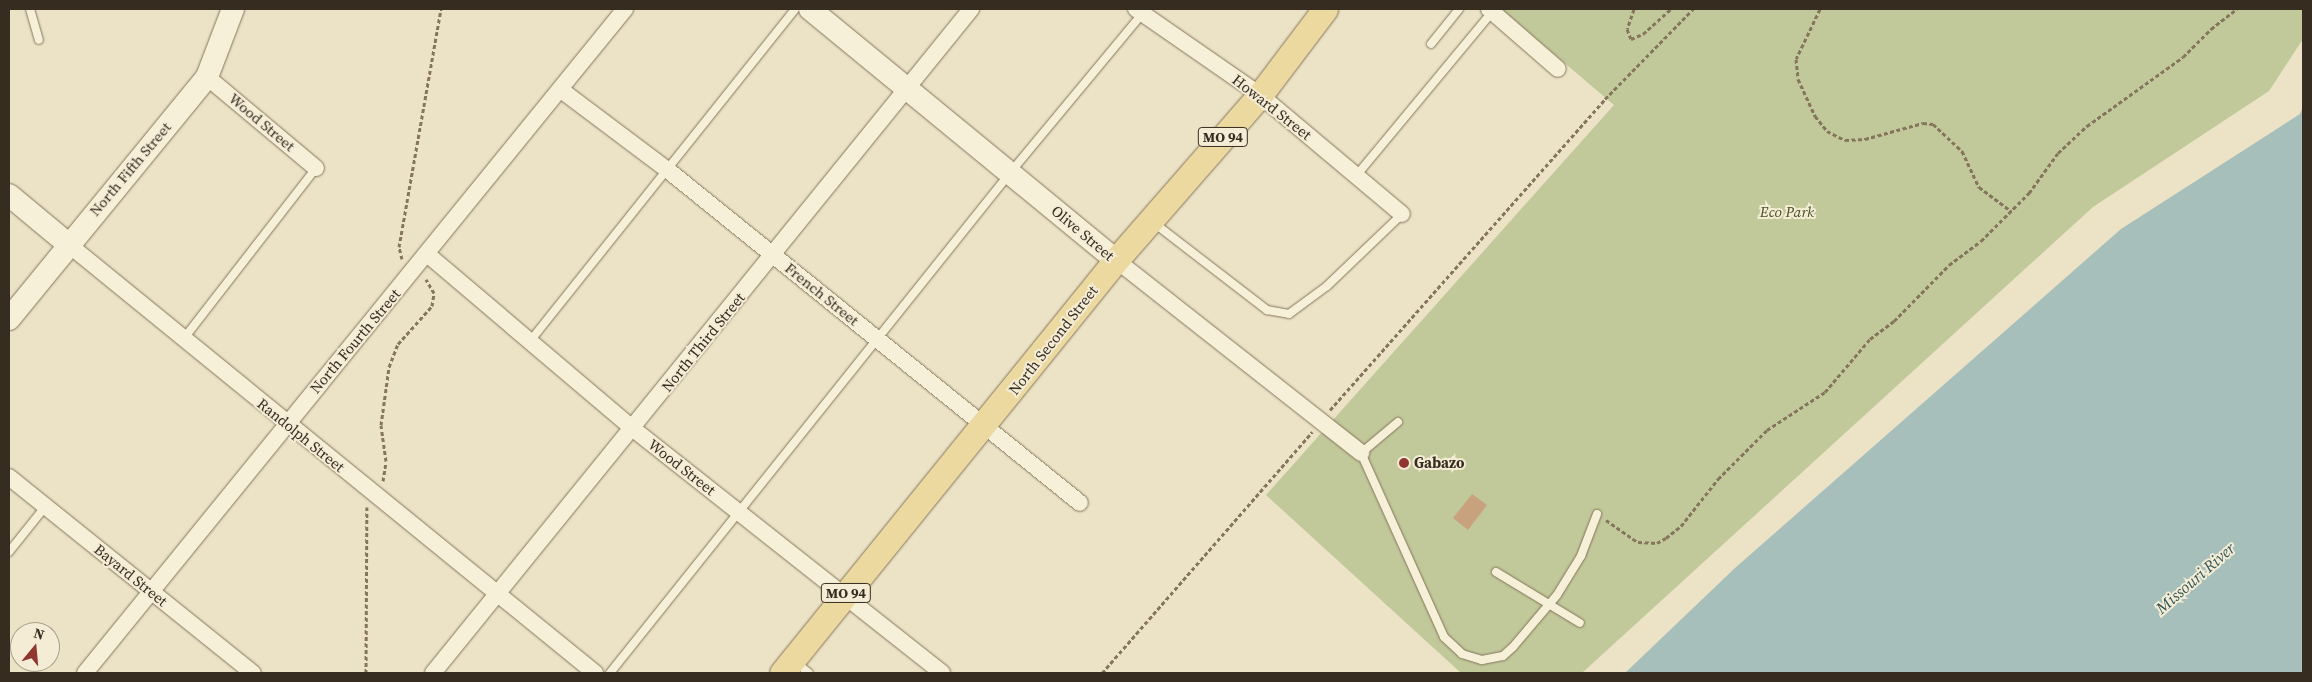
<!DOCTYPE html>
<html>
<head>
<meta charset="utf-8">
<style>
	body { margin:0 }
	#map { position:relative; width:2312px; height:682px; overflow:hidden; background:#ece3c6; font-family:"Source Serif 4",serif }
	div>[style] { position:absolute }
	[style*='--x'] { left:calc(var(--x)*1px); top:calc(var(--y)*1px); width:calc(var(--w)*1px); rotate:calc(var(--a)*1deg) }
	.green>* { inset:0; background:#c1c99a }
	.water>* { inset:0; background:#a7bfba }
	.building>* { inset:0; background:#c8a17e }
	.round { border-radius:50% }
	.path>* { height:3px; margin-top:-1.5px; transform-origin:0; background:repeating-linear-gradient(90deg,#86755d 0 4px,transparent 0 6.5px) }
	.roads { filter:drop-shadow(0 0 1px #86755d) drop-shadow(0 0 1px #86755d) }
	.lane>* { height:8px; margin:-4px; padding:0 4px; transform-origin:4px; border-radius:4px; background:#f7f0d9 }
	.street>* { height:16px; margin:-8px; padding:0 8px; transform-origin:8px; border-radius:8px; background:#f7f0d9 }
	.secondary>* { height:22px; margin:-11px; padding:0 11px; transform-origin:11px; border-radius:11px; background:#f7f0d9 }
	.primary>* { height:25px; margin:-12.5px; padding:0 12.5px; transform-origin:12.5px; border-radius:12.5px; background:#ecd9a0 }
	.dots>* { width:14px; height:14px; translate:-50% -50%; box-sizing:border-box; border:2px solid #f4ecd5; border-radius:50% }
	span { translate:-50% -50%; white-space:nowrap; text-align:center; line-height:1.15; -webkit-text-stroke:4px #f4ecd5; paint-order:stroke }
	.shield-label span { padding:1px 4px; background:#f4ecd5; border:1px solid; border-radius:4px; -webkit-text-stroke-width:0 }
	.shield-label { font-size:14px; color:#372c20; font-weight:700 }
	.street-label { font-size:15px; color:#372c20 }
	.park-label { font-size:15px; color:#455227; font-style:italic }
	.poi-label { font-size:15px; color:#372c20; font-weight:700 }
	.left { translate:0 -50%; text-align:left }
	.water-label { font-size:16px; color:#305656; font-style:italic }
	.frame { position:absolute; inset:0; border:10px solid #372c20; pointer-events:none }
	.north { position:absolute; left:10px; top:622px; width:50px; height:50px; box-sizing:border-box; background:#f4ecd5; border:1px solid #a89f8d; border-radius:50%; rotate:17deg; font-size:14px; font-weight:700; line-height:20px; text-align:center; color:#372c20 }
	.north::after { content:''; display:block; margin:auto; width:18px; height:22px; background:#913530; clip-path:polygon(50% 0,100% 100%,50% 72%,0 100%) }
</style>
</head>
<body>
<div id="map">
	<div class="green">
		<div style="clip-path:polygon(1501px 9px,2303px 9px,2303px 39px,2269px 91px,2093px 207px,1582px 673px,1461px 673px,1266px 495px,1614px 105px)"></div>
	</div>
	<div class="water">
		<div style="clip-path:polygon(2303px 107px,2303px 673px,1625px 673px,1735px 568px,2121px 229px,2300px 114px)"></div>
	</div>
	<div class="building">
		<div class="round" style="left:1398px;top:458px;width:12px;height:12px"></div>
		<div style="clip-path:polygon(1472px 494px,1487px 505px,1468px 530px,1453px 518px)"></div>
	</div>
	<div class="path">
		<div style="--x:1634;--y:9;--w:21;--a:109"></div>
		<div style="--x:1627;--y:29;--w:11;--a:68"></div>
		<div style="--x:1631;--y:39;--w:13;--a:-23"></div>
		<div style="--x:1643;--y:34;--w:38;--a:-42"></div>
		<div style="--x:1820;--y:9;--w:55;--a:115.6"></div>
		<div style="--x:1796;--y:59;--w:20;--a:84"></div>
		<div style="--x:1798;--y:79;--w:41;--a:65.3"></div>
		<div style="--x:1815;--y:116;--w:19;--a:51"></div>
		<div style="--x:1827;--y:131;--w:20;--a:27"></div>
		<div style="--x:1845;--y:140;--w:20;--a:-3"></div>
		<div style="--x:1865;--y:139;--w:60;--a:-15.4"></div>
		<div style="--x:1923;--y:123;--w:10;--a:6"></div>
		<div style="--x:1933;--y:124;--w:40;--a:43"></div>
		<div style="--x:1962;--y:151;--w:40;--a:65"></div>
		<div style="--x:1979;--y:187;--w:40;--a:37"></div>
		<div style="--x:402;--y:259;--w:12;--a:-104"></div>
		<div style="--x:399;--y:247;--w:242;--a:-80"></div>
		<div style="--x:1330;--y:410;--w:415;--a:-48.5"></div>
		<div style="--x:1605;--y:99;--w:126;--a:-45.6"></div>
		<div style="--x:383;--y:481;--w:20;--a:-81"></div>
		<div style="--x:386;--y:461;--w:36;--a:-98"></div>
		<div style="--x:381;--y:425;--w:59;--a:-82.1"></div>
		<div style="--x:389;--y:367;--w:25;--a:-69"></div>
		<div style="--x:398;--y:344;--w:51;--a:-48.2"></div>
		<div style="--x:432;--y:306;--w:13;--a:-81"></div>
		<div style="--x:434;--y:293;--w:16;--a:-120"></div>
		<div style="--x:1606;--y:520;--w:39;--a:35"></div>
		<div style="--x:1638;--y:542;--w:19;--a:3"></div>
		<div style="--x:1657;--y:543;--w:10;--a:-29"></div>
		<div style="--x:1666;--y:538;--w:19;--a:-39"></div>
		<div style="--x:1681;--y:526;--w:60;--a:-51.8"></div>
		<div style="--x:1718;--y:479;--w:69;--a:-45"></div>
		<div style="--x:1767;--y:430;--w:69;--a:-33.2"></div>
		<div style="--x:1825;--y:392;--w:70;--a:-49.7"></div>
		<div style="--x:1870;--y:339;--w:30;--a:-37"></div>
		<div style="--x:1894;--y:321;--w:78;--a:-45.5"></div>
		<div style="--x:1949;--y:265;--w:40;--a:-37"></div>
		<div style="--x:1981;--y:241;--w:68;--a:-45"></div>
		<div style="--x:2029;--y:193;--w:49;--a:-54.1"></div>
		<div style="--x:2058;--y:153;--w:40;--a:-43"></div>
		<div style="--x:2087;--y:126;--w:118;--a:-35.7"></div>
		<div style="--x:2183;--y:57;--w:40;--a:-45"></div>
		<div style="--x:2211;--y:29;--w:33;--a:-38"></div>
		<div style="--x:366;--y:673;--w:166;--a:-89.7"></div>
		<div style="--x:1102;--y:673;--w:320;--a:-48.9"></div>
	</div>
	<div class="roads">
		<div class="lane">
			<div style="--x:30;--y:9;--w:32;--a:74"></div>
			<div style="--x:1431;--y:44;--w:45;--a:-51.3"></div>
			<div style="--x:1356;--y:176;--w:213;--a:-50.3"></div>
			<div style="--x:1154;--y:223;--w:143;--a:37.6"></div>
			<div style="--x:1267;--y:310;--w:22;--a:10"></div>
			<div style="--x:1289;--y:314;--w:47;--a:-36.4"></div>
			<div style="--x:1327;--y:286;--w:104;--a:-43.8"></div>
			<div style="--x:185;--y:337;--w:214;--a:-52.2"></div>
			<div style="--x:531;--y:340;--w:423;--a:-51.4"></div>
			<div style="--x:1398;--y:422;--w:48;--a:140"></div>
			<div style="--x:1361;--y:453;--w:202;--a:65.7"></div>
			<div style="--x:1444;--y:637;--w:25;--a:43"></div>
			<div style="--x:1462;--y:654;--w:21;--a:17"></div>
			<div style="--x:1482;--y:660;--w:21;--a:-11"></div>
			<div style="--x:1503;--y:656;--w:13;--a:-42"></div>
			<div style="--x:1513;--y:647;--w:68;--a:-49.8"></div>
			<div style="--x:1557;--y:595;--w:46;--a:-58.4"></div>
			<div style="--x:1581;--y:556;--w:45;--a:-69.1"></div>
			<div style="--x:9;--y:552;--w:58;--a:-51.3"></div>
			<div style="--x:1496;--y:572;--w:98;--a:31.3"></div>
			<div style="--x:794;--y:661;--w:19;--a:39"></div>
			<div style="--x:610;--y:673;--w:640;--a:-51.34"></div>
			<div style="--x:1010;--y:173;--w:207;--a:-50.3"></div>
		</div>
		<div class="street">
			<div style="--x:1136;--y:9;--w:151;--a:34.7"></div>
			<div style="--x:1260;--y:95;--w:185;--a:40"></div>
			<div style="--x:1489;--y:9;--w:91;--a:41"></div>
			<div style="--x:207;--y:77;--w:142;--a:39.9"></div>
			<div style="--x:561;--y:90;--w:135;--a:36.9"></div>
			<div style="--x:669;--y:171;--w:528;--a:38.93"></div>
			<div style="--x:68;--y:244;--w:680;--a:39.15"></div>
			<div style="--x:427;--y:254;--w:269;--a:40.3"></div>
			<div style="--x:632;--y:428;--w:395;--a:38.3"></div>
			<div style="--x:1116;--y:260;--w:312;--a:38.2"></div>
			<div style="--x:9;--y:477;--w:313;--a:38.8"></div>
			<div style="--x:85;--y:673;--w:856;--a:-50.88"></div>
			<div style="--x:433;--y:673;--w:855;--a:-50.98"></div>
		</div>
		<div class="secondary">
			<div style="--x:810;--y:9;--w:396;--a:39.4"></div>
			<div style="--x:9;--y:195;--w:77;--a:39.7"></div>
			<div style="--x:9;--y:319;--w:313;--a:-50.7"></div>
			<div style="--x:207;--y:77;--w:73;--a:-69.1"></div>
		</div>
		<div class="primary">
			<div style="--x:782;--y:673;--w:531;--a:-51.04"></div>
			<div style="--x:1116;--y:260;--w:219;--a:-48.9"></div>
			<div style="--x:1260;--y:95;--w:108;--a:-52.9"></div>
		</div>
	</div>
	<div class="dots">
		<div style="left:1404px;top:463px;background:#913530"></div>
	</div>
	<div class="shield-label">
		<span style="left:1223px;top:137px">MO 94</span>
		<span style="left:846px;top:593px">MO 94</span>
	</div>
	<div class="street-label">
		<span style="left:1272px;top:107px;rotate:38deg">Howard Street</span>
		<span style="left:262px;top:122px;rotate:40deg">Wood Street</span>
		<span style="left:130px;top:169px;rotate:-50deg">North Fifth Street</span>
		<span style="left:1083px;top:233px;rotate:40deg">Olive Street</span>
		<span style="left:822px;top:294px;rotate:39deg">French Street</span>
		<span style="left:1053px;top:340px;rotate:-52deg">North Second Street</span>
		<span style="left:355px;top:341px;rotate:-50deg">North Fourth Street</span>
		<span style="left:703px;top:342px;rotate:-51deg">North Third Street</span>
		<span style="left:301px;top:435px;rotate:39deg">Randolph Street</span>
		<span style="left:682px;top:467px;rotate:38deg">Wood Street</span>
		<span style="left:131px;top:575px;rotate:39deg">Bayard Street</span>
	</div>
	<div class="park-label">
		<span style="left:1787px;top:212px">Eco Park</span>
	</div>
	<div class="poi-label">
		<span class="left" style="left:1414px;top:463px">Gabazo</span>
	</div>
	<div class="water-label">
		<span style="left:2195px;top:578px;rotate:-41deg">Missouri River</span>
	</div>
	<div class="frame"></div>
	<div class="north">N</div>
</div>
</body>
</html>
